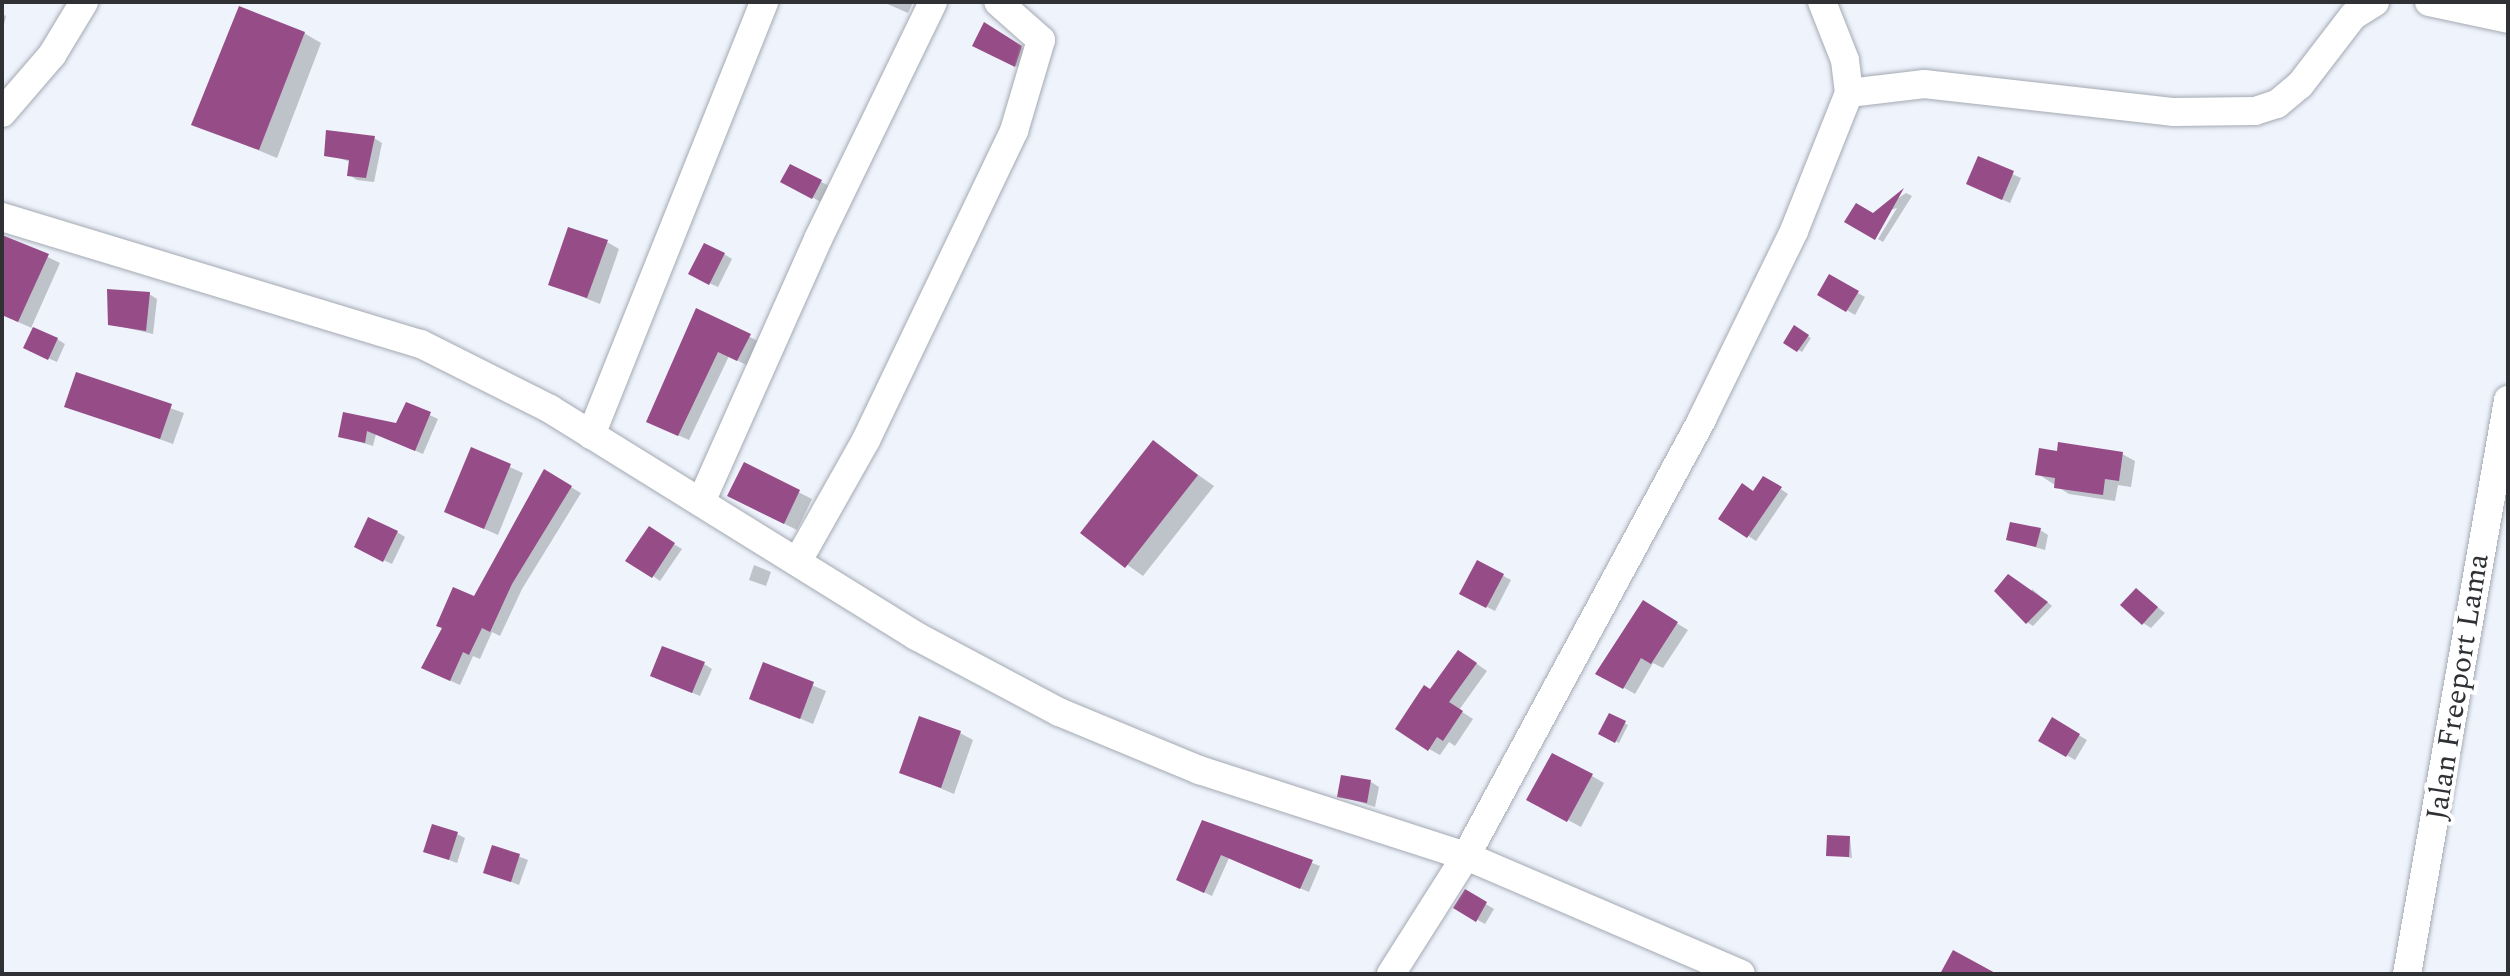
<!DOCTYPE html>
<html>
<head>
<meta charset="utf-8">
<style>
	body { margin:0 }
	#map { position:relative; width:2510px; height:976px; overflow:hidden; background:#eef3fc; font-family:Spectral,serif }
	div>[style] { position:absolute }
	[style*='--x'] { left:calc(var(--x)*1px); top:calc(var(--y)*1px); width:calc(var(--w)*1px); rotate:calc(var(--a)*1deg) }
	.shadow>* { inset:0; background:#0003 }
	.building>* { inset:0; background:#964c87 }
	.roads { filter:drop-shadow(0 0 2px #a4a9b2) drop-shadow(0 0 2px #a4a9b2) }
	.minor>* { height:28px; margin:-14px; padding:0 14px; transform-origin:14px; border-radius:14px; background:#fff }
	span { translate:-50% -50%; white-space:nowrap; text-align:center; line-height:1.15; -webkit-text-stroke:8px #fff; paint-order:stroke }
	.street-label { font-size:30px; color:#303135 }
	.frame { position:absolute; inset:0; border:4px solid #303135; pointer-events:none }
</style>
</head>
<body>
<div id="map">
	<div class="shadow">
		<div style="clip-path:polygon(883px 2px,913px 2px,908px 13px)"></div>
		<div style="clip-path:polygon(2px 14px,6px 16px,2px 33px)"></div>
		<div style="clip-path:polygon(985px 25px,1029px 52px,1024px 70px,983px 50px)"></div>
		<div style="clip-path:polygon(304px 33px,321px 43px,277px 158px,194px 124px)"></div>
		<div style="clip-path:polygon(374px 138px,382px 143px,374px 182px,357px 180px,349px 175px,351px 162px,326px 154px)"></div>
		<div style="clip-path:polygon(1979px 159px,2021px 178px,2010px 203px,1977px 188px)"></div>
		<div style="clip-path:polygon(791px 166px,829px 186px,821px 202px,783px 182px)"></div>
		<div style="clip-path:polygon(1906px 193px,1912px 196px,1883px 242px,1878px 239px,1897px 208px,1873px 215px)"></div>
		<div style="clip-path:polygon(2px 235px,60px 263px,31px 328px,57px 339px,65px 344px,57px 362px,34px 352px,34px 329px,2px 315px)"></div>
		<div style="clip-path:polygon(607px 242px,619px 249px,600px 304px,550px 284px)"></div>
		<div style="clip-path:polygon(724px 254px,732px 259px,718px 287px,698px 278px)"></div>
		<div style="clip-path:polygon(1830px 277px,1865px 297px,1855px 315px,1820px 294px)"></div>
		<div style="clip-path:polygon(149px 294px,157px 299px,153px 334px,110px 324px)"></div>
		<div style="clip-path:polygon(697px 311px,760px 342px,748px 366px,729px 356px,689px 440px,659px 427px)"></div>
		<div style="clip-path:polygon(1795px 328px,1811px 338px,1802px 352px,1785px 342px)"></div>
		<div style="clip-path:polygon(77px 375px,184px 413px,173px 444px,67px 406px)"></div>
		<div style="clip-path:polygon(407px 404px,438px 419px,423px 454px,376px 434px,373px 446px,340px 436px,344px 414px,398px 425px)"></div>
		<div style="clip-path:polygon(1153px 443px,1214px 486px,1143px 576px,1083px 533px)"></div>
		<div style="clip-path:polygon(472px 450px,523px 473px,498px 535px,446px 512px)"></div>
		<div style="clip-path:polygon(2122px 454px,2135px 461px,2131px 487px,2118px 485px,2115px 501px,2069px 494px,2038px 474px)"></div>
		<div style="clip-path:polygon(745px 465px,812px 499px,797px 530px,742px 503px)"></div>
		<div style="clip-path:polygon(545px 472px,581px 493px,522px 589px,500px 636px,492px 632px,480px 659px,473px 656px,460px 685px,433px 673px)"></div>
		<div style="clip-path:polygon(1764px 478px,1788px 494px,1756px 541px,1721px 518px,1754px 493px)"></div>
		<div style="clip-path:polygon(649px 529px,682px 549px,660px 581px,653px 576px)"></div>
		<div style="clip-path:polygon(2040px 530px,2048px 535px,2045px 550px,2008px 539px)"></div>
		<div style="clip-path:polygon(397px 532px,405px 537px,392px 564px,364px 551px)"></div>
		<div style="clip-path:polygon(1478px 562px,1511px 580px,1495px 611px,1470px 598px)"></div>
		<div style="clip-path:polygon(754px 565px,771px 572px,766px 586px,749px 580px)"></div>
		<div style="clip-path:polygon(2032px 589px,2052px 606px,2033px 626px,2027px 622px)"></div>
		<div style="clip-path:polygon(2136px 590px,2165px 613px,2151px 628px,2143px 623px)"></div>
		<div style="clip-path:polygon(1643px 603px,1688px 630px,1663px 668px,1653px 663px,1635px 694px,1598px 673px)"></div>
		<div style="clip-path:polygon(1470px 659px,1487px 671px,1459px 710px,1473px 719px,1455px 746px,1449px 742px,1440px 755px,1429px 749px,1431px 691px)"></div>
		<div style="clip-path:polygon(704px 664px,712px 669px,700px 696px,661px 680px)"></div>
		<div style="clip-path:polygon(764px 665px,826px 691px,813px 724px,751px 698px)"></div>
		<div style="clip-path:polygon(1610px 716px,1628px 725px,1619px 743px,1601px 733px)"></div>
		<div style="clip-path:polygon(2053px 720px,2087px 740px,2075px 760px,2041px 740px)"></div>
		<div style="clip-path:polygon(960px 733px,973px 740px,954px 794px,902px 772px)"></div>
		<div style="clip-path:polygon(1592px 776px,1604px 783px,1581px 827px,1529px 799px)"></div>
		<div style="clip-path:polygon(1371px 782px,1379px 787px,1375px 807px,1340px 796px)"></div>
		<div style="clip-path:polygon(1204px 822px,1320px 866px,1309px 892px,1229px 858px,1212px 896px,1186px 884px)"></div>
		<div style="clip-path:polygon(457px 834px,465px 838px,457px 863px,425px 851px)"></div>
		<div style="clip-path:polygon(1850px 838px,1852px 858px,1828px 854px)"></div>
		<div style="clip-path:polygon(494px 847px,528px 860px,519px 885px,485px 872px)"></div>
		<div style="clip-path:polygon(1466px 892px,1494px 909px,1485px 924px,1456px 908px)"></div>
	</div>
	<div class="building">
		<div style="clip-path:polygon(239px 6px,305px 32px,259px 150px,191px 125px)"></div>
		<div style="clip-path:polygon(984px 22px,1022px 46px,1015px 67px,972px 46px)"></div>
		<div style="clip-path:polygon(326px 130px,375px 136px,366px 178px,347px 176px,349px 160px,324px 156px)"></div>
		<div style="clip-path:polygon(1978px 156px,2014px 171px,2002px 200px,1966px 184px)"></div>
		<div style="clip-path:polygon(790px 164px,822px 180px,812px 199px,780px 182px)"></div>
		<div style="clip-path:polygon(1904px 188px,1875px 240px,1844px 222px,1856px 203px,1873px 213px)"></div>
		<div style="clip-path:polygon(568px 227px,608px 240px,587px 298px,548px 285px)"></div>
		<div style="clip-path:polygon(2px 235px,49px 254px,18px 322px,2px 315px)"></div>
		<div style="clip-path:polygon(704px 243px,725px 253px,709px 285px,688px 274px)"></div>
		<div style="clip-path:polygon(1829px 274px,1859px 291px,1846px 312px,1817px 295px)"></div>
		<div style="clip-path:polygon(107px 289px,150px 292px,146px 331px,108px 325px)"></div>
		<div style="clip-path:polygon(696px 308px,751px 334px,737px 361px,718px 352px,678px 436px,646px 422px)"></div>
		<div style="clip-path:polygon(1794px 325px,1809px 335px,1797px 352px,1783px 343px)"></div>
		<div style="clip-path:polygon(33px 327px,58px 338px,48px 360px,23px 348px)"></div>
		<div style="clip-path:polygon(76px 372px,172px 404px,160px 439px,64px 407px)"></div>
		<div style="clip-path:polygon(406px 402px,431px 412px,415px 451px,367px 431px,365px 443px,338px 437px,343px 412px,396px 423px)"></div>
		<div style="clip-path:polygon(1153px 440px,1198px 475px,1125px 568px,1080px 533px)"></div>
		<div style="clip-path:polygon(2058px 442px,2123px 452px,2119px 481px,2105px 479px,2103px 495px,2054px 488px,2055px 478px,2035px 475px,2039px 448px,2057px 451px)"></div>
		<div style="clip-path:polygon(471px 447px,511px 464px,484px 529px,444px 512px)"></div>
		<div style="clip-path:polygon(744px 462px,800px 490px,784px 524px,727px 496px)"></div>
		<div style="clip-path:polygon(544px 469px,572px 486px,512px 584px,490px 632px,482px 628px,469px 655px,463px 652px,450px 681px,421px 668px,442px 628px,436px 626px,453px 587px,474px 596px)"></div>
		<div style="clip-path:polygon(1763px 476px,1782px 487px,1747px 538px,1718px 519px,1742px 483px,1753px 491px)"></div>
		<div style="clip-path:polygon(368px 517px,398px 531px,383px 562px,354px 547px)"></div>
		<div style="clip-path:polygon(2010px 522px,2041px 528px,2036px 547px,2006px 540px)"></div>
		<div style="clip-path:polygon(649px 526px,675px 543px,652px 578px,625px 561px)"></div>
		<div style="clip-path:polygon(1477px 560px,1504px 574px,1486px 608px,1459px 594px)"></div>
		<div style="clip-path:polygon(2008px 574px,2048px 602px,2026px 624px,1994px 591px)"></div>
		<div style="clip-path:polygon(2136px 588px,2158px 607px,2142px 625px,2120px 605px)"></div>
		<div style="clip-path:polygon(1643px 600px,1678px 622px,1651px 664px,1641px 658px,1623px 689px,1595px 674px)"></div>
		<div style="clip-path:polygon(662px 646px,705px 662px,692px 693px,650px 676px)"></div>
		<div style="clip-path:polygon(1458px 650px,1477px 663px,1449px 702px,1463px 711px,1443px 741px,1437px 737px,1428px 751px,1395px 729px,1424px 685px,1430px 689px)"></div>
		<div style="clip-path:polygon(763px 662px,814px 682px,800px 719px,749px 699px)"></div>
		<div style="clip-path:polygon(1609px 713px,1626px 721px,1615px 743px,1598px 734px)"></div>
		<div style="clip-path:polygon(919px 716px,961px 731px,941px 788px,899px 773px)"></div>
		<div style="clip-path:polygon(2052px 717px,2080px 734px,2066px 757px,2038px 741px)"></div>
		<div style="clip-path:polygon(1552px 753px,1593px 774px,1567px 822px,1526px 800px)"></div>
		<div style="clip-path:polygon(1341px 775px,1371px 780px,1367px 803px,1337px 797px)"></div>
		<div style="clip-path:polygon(1202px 820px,1313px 860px,1300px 889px,1221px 855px,1204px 893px,1176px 880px)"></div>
		<div style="clip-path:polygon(432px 824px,458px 832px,449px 860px,423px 852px)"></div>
		<div style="clip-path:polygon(1827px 835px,1850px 836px,1849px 857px,1826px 856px)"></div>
		<div style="clip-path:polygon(492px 845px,520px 854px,511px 882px,483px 873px)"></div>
		<div style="clip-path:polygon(1465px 889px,1487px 902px,1476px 922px,1453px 908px)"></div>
		<div style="clip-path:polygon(1953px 950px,1997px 974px,1940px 974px)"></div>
	</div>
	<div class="roads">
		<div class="minor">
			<div style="--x:2429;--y:2;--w:81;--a:12.1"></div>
			<div style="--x:1849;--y:93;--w:76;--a:-6.8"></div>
			<div style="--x:1924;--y:84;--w:252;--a:6.4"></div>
			<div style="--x:2174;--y:112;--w:81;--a:-0.7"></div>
			<div style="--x:2255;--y:111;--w:23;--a:-18"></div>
			<div style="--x:2277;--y:104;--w:30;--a:-40"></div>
			<div style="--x:2300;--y:85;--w:87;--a:-52.5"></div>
			<div style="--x:2353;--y:16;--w:26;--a:-32"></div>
			<div style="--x:2;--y:113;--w:77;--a:-49.2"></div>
			<div style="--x:52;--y:55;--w:62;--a:-58.9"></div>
			<div style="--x:2;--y:217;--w:438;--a:16.9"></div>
			<div style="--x:421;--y:344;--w:144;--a:26.7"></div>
			<div style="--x:550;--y:409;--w:431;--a:31.8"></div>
			<div style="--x:916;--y:636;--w:162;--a:28"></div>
			<div style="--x:1059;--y:712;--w:152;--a:22.5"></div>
			<div style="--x:1199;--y:770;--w:281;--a:17.9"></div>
			<div style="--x:1466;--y:856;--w:299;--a:23.2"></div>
			<div style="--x:591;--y:435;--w:466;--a:-68.2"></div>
			<div style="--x:701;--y:502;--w:290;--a:-66"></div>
			<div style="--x:819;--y:237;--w:261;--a:-64.1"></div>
			<div style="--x:799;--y:559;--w:137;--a:-60.6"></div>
			<div style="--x:866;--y:440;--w:343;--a:-64.4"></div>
			<div style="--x:1014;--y:131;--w:95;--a:-73.5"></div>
			<div style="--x:1041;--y:40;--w:57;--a:-138.5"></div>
			<div style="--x:1391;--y:974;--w:140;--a:-57.6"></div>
			<div style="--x:1466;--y:856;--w:497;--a:-61.6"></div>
			<div style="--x:1702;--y:419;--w:209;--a:-63.9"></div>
			<div style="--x:1794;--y:231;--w:149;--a:-68.3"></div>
			<div style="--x:1849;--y:93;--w:33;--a:-97"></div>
			<div style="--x:1845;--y:60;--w:62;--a:-111.6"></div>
			<div style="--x:2407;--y:974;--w:583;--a:-80.02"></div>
		</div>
	</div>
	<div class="street-label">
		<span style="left:2458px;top:687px;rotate:-81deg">Jalan Freeport Lama</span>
	</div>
	<div class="frame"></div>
</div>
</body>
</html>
